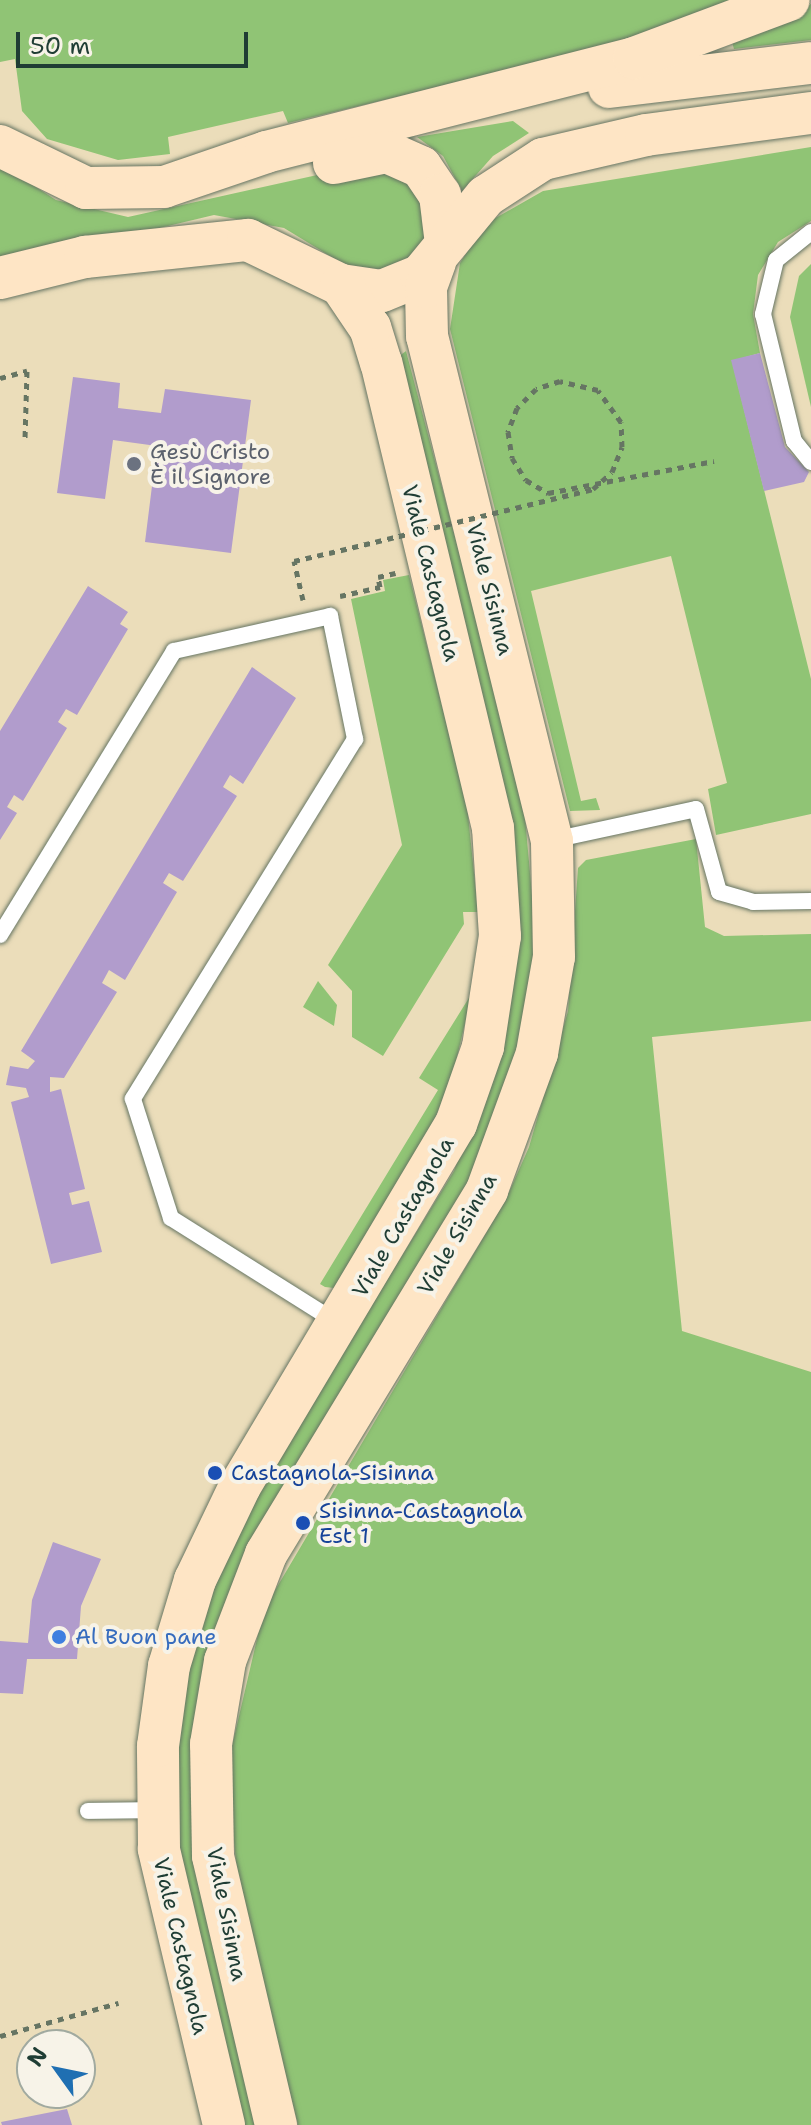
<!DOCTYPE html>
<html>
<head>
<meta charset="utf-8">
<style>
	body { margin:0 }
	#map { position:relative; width:811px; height:2125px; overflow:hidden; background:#ebddba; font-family:"Shantell Sans",sans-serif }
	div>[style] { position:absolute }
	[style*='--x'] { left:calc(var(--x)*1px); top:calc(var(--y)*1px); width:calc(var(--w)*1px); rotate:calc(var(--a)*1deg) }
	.green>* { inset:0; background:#90c475 }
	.building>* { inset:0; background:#b19ccc }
	.path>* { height:5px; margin-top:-2.5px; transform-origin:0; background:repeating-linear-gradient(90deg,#667563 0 6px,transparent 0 12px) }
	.roads { filter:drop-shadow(0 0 2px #667563) drop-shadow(0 0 2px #667563) }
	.service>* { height:16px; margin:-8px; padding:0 8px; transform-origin:8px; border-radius:8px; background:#fff }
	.secondary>* { height:42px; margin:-21px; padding:0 21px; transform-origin:21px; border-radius:21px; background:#fee5c5 }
	.path-bridge>* { height:5px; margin-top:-2.5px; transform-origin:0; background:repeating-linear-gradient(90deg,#667563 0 6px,transparent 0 12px) }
	.dots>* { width:22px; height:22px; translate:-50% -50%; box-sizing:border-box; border:4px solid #f7f3e8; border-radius:50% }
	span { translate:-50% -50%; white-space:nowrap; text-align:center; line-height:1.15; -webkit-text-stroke:8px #f7f3e8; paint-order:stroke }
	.worship-label { font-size:22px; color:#5b616d }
	.left { translate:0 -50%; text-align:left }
	.street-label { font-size:22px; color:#1f3d34 }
	.transit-label { font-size:22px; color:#164399 }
	.shop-label { font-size:22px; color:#366cbe }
	.north { position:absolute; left:16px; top:2029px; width:80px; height:80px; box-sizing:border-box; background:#f7f3e8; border:2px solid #a1aaa0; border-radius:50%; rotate:303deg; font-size:22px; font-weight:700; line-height:32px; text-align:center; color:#1f3d34 }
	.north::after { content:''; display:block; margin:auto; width:28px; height:36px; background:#1f6fb2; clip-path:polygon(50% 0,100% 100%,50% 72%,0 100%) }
	.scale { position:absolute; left:16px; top:32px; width:232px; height:36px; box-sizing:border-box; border:4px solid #1f3d34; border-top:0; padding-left:10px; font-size:24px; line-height:28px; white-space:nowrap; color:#1f3d34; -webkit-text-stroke:6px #f7f3e8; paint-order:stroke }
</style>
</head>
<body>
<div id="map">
	<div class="green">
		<div style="clip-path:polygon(0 0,751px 0,700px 24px,288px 123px,283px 111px,168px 137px,170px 154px,118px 160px,47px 139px,22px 111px,15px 59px,0 62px)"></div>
		<div style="clip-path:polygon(811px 4px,811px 40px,734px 49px,732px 42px)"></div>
		<div style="clip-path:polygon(513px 121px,529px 133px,493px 156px,462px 191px,443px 156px,417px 137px)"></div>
		<div style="clip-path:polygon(811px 147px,811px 221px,778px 242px,758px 275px,753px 314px,760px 353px,732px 361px,811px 679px,811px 814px,716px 835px,708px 789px,727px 783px,671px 556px,531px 591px,581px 801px,596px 798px,600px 810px,570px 811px,450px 329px,460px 263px,485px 224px,543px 191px)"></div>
		<div style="clip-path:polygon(0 164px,56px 200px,128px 217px,367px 164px,421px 190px,427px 234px,413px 259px,382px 274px,348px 267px,284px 228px,214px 215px,0 266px)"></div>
		<div style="clip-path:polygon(811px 264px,811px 407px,790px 317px,799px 276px)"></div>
		<div style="clip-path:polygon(406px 351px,523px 795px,536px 940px,517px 1061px,463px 1194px,275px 1501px,198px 1883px,258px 2125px,238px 2125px,175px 1838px,180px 1705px,201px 1616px,250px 1503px,454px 1171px,508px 1010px,398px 357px)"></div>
		<div style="clip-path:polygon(409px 575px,467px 805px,478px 912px,463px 912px,464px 924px,383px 1056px,352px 1037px,352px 991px,328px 965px,402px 845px,351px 599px,385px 591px,383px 580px)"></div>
		<div style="clip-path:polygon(696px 839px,705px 927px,724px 936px,811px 934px,811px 1021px,652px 1037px,682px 1331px,811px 1372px,811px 2125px,298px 2125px,239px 1891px,232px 1821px,232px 1746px,264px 1609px,506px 1199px,529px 1147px,568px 1011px,578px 868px,586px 860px)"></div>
		<div style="clip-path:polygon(318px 981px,337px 1005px,334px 1026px,303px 1007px)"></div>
		<div style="clip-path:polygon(472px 993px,454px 1070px,425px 1144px,334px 1288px,325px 1287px,320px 1284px,438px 1090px,419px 1078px)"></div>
	</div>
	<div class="building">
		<div style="clip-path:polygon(760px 353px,785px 447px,809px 472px,804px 482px,764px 491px,731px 360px)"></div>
		<div style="clip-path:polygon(73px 377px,120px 383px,118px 408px,161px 413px,165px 389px,251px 400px,231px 553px,145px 542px,157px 446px,113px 440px,105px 499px,57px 493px)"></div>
		<div style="clip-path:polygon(88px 586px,128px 612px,120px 624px,128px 629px,77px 715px,66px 709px,58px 722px,67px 728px,23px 801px,14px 795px,7px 807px,17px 813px,0 840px,0 731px)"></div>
		<div style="clip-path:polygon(252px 667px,296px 698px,243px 784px,230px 775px,223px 787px,237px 796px,183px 881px,169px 873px,163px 883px,177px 892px,125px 980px,109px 970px,102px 983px,117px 992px,64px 1078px,50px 1077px,50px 1092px,61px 1089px,85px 1189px,69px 1193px,72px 1205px,89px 1201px,102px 1252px,51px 1264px,11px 1102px,29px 1097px,26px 1088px,6px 1085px,10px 1066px,28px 1069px,35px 1061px,21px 1051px)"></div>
		<div style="clip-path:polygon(53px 1542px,101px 1559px,81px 1606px,77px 1659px,27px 1659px,23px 1694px,0 1693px,0 1641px,28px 1643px,32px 1600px)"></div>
		<div style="clip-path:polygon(67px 2109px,72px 2125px,2px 2125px,1px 2122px)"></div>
	</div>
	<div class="path">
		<div style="--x:0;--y:378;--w:28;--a:-15"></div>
		<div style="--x:27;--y:371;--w:69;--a:91.7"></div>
		<div style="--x:612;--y:472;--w:27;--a:-68"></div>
		<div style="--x:622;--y:447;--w:25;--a:-92"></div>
		<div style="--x:621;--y:422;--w:39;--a:-126"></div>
		<div style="--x:598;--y:390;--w:39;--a:-167"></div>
		<div style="--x:560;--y:381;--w:25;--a:162"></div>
		<div style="--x:536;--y:389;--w:27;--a:135"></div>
		<div style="--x:517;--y:408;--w:26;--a:111"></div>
		<div style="--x:508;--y:432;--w:26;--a:81"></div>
		<div style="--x:512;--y:458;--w:26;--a:58"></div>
		<div style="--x:526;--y:480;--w:26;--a:31"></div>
		<div style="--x:548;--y:493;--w:169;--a:-10.9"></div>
		<div style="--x:340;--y:596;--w:41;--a:-12.7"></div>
		<div style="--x:380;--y:587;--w:10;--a:-101"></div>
		<div style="--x:378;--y:577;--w:18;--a:-13"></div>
		<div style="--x:303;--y:600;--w:40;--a:-103"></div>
		<div style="--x:294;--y:561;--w:36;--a:-13"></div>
		<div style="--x:0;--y:2036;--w:123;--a:-15.6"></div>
	</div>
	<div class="roads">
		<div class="service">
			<div style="--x:811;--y:232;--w:45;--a:141.3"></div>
			<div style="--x:776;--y:260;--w:56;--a:103.5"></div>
			<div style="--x:763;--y:314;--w:131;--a:76.3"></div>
			<div style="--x:794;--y:441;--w:27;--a:51"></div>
			<div style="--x:553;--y:840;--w:146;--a:-12.2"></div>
			<div style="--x:696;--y:809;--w:86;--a:74.5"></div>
			<div style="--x:719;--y:892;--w:35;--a:16"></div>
			<div style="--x:753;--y:902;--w:58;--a:-1"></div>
			<div style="--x:0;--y:935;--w:333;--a:-58.5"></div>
			<div style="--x:174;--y:651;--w:160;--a:-12.6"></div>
			<div style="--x:330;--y:616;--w:126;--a:78.5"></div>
			<div style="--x:355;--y:739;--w:423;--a:121.7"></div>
			<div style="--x:133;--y:1099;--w:125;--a:72.3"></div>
			<div style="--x:171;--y:1218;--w:199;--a:32.2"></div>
			<div style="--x:88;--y:1811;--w:68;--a:-0.8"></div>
		</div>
		<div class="secondary">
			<div style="--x:609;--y:87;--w:203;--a:-6.8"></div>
			<div style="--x:0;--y:146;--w:96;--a:26"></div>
			<div style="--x:86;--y:188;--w:78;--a:-0.7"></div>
			<div style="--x:164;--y:187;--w:108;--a:-18.9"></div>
			<div style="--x:266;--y:152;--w:380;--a:-14.3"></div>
			<div style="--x:634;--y:58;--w:165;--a:-20.5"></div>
			<div style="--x:334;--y:163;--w:54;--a:-11.7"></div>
			<div style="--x:387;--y:152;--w:37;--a:24"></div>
			<div style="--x:421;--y:167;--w:34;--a:56"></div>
			<div style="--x:440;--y:195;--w:49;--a:83"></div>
			<div style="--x:0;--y:278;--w:88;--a:-13.9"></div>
			<div style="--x:85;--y:257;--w:164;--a:-6"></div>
			<div style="--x:248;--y:240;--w:103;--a:25.8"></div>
			<div style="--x:341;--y:285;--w:41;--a:8.3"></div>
			<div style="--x:382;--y:291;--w:42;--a:-22.3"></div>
			<div style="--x:421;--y:275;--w:102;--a:-50.6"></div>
			<div style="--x:486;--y:196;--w:68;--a:-33"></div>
			<div style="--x:543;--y:159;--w:106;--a:-13.1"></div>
			<div style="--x:646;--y:135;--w:166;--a:-7.6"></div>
			<div style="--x:224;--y:2125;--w:284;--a:-103.3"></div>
			<div style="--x:159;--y:1849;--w:103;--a:-90.6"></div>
			<div style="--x:158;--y:1746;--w:81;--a:-82.2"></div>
			<div style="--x:169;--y:1666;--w:90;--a:-73.2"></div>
			<div style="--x:195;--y:1580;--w:104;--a:-64.4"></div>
			<div style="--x:240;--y:1486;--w:422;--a:-59.2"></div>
			<div style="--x:456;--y:1124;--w:82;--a:-70.7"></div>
			<div style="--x:483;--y:1047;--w:112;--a:-81.3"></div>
			<div style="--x:500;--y:936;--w:108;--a:-93.7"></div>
			<div style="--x:493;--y:828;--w:478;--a:-103.5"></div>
			<div style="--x:381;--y:363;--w:37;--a:-107"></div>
			<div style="--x:370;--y:328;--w:52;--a:-124"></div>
			<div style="--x:276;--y:2125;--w:276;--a:-103.2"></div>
			<div style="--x:213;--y:1856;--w:112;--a:-91"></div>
			<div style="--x:211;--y:1744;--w:84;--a:-80.4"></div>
			<div style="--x:225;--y:1661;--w:115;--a:-69"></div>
			<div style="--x:266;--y:1554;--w:426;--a:-58.7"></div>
			<div style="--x:487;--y:1190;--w:146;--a:-69.9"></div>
			<div style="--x:537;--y:1053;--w:97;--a:-80"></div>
			<div style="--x:554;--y:957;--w:116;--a:-91"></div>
			<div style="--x:552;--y:841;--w:520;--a:-103.9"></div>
			<div style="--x:427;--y:336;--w:49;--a:-91.2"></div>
			<div style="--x:426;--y:287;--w:27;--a:-70"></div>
		</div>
	</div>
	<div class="path-bridge">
		<div style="--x:329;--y:553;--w:272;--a:-13.6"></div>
		<div style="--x:593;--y:489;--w:25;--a:-42"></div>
	</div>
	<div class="dots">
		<div style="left:134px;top:464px;background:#6b7280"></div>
		<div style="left:215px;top:1473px;background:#1a4fb4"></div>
		<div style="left:303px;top:1523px;background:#1a4fb4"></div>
		<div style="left:59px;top:1637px;background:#3f7fe0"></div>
	</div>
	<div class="worship-label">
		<span class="left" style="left:150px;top:464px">Gesù Cristo<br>È il Signore</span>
	</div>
	<div class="street-label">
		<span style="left:431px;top:573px;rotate:76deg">Viale Castagnola</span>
		<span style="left:490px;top:589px;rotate:76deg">Viale Sisinna</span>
		<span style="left:403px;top:1217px;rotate:-60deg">Viale Castagnola</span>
		<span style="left:457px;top:1234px;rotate:-60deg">Viale Sisinna</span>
		<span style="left:227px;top:1914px;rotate:79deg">Viale Sisinna</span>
		<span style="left:181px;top:1946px;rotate:77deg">Viale Castagnola</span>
	</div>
	<div class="transit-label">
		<span class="left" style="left:231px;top:1473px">Castagnola-Sisinna</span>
		<span class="left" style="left:319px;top:1523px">Sisinna-Castagnola<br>Est 1</span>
	</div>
	<div class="shop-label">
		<span class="left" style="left:75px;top:1637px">Al Buon pane</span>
	</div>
	<div class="north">N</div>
	<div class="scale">50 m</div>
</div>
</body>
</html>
